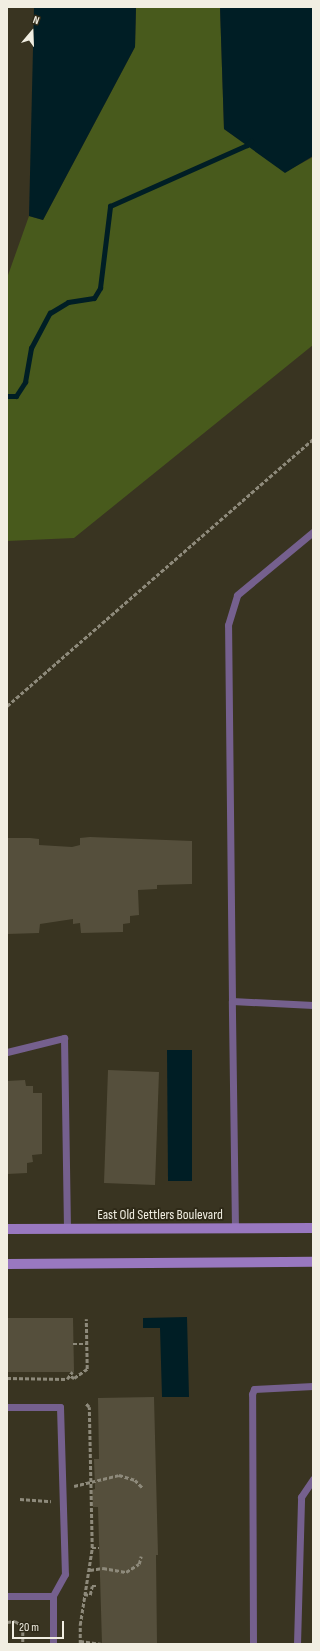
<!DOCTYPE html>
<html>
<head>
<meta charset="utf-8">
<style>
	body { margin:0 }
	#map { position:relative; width:320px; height:1651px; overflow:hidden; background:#393421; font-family:"Sofia Sans Condensed",sans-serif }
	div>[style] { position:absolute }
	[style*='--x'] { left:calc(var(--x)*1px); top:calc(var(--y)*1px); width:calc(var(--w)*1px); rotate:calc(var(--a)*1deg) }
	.green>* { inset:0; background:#485a1c }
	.water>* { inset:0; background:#001e25 }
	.stream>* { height:5px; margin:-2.5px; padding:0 2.5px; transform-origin:2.5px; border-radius:2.5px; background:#001e25 }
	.building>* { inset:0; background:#554f3c }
	.path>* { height:2.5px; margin-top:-1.25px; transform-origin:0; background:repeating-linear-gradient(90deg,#8e8a7b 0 4px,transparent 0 6px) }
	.lane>* { height:7px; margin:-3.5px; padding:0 3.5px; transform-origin:3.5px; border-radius:3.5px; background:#75608e }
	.secondary>* { height:10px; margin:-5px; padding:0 5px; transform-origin:5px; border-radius:5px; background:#9978c0 }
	span { translate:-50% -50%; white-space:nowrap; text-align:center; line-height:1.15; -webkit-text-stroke:4px #2f2a18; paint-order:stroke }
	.street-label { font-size:14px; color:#f1eee2 }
	.frame { position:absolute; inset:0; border:8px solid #f1eee2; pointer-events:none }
	.north { position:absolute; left:12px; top:12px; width:40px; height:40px; -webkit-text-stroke:3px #2f2a18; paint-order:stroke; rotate:19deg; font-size:11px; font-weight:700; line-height:16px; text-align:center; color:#f1eee2 }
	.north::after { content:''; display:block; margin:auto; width:14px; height:18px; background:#f1eee2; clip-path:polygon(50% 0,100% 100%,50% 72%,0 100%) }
	.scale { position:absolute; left:12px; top:1621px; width:52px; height:18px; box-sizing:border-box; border:2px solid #f1eee2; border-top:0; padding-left:5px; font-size:12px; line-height:14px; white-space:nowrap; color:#f1eee2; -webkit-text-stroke:3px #2f2a18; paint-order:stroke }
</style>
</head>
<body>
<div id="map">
	<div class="green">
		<div style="clip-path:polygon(136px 7px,220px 7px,224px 129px,285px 172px,313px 157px,313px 345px,74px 538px,7px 541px,7px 278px,29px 216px,43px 220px,135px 47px)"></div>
	</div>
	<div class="water">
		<div style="clip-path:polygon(34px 7px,136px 7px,135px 47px,43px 220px,29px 216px)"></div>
		<div style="clip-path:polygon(220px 7px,313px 7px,313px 156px,285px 173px,224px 129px)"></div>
		<div style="clip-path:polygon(167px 1050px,192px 1050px,192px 1181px,168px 1181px)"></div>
		<div style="clip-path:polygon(187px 1317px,189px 1397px,162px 1397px,160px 1328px,143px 1328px,143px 1318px)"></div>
	</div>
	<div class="stream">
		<div style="--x:7;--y:396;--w:9;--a:0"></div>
		<div style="--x:16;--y:396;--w:17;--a:-57"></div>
		<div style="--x:25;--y:382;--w:35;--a:-80"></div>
		<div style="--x:31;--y:348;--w:40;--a:-62"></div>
		<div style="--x:50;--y:313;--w:21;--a:-31"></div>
		<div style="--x:68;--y:302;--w:26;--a:-9"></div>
		<div style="--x:94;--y:298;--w:12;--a:-59"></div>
		<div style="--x:100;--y:288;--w:83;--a:-83"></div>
		<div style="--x:110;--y:206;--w:150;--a:-24"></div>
		<div style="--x:247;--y:145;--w:6;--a:-45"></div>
	</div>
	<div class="building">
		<div style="clip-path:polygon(90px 837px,192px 841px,192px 884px,157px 885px,157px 889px,138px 890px,139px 915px,130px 916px,130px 923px,123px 924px,123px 932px,81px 933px,80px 923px,73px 924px,73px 919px,40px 924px,39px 933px,7px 934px,7px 838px,30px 838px,39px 839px,39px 845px,72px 847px,80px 845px,80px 838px)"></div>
		<div style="clip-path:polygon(108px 1070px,159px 1072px,155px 1185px,104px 1183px)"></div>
		<div style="clip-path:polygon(25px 1080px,26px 1086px,33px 1086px,33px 1093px,42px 1093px,42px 1154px,32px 1155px,33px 1162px,27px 1163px,27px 1173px,7px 1174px,7px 1081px)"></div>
		<div style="clip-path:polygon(7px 1318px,73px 1318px,74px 1372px,7px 1372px)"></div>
		<div style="clip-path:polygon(154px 1397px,158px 1555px,156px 1555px,157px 1644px,102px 1644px,98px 1507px,93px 1507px,92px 1490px,95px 1489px,94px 1459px,99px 1459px,98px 1398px)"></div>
	</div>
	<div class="path">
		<div style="--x:7;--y:706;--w:406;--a:-41.1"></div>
		<div style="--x:73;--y:1344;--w:14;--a:0"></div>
		<div style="--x:71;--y:1376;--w:4;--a:34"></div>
		<div style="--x:74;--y:1378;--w:16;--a:-35"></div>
		<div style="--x:87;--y:1369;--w:50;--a:-91.1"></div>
		<div style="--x:7;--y:1378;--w:60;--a:1"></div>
		<div style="--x:67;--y:1379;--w:9;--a:-54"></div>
		<div style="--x:74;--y:1486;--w:46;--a:-13.7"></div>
		<div style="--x:119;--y:1475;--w:17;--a:17"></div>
		<div style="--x:135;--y:1480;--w:11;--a:45"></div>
		<div style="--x:20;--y:1499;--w:31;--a:4"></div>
		<div style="--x:92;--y:1548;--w:7;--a:0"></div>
		<div style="--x:90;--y:1570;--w:13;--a:-9"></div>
		<div style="--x:103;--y:1568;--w:23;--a:10"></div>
		<div style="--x:126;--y:1572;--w:15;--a:-32"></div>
		<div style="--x:139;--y:1564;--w:8;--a:-76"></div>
		<div style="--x:84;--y:1594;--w:6;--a:9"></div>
		<div style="--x:90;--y:1595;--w:9;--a:-77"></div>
		<div style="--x:92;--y:1586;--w:5;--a:0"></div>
		<div style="--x:7;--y:1622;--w:8;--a:-7"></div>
		<div style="--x:15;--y:1621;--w:9;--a:32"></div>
		<div style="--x:23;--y:1626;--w:18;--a:90"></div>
		<div style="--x:80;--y:1641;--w:22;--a:8"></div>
		<div style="--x:80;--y:1644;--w:19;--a:-90"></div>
		<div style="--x:80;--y:1625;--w:78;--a:-81.1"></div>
		<div style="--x:92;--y:1548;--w:141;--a:-91.2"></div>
		<div style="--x:89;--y:1407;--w:6;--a:-135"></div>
	</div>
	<div class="lane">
		<div style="--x:232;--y:1001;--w:376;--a:-90.6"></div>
		<div style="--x:228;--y:625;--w:31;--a:-73"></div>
		<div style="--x:237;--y:595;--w:99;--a:-39.7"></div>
		<div style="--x:7;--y:1052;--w:59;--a:-13.8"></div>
		<div style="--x:64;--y:1038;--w:191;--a:89.1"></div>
		<div style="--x:235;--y:1229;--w:228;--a:-90.8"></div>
		<div style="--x:232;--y:1001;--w:81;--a:2.8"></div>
		<div style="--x:7;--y:1407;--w:53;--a:0"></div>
		<div style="--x:60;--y:1407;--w:167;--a:88.3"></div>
		<div style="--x:65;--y:1574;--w:25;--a:119"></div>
		<div style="--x:53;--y:1596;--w:48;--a:90"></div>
		<div style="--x:7;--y:1596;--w:46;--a:0"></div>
		<div style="--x:253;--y:1644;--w:250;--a:-90.2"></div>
		<div style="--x:252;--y:1394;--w:5;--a:-68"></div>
		<div style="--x:254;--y:1389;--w:59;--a:-2.9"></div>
		<div style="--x:297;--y:1644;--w:147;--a:-88.4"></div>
		<div style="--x:301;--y:1497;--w:22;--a:-56"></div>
	</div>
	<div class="secondary">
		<div style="--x:7;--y:1229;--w:306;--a:-0.2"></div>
		<div style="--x:7;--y:1264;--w:306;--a:-0.4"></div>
	</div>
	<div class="street-label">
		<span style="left:160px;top:1215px">East Old Settlers Boulevard</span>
	</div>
	<div class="frame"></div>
	<div class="north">N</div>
	<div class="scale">20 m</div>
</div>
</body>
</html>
